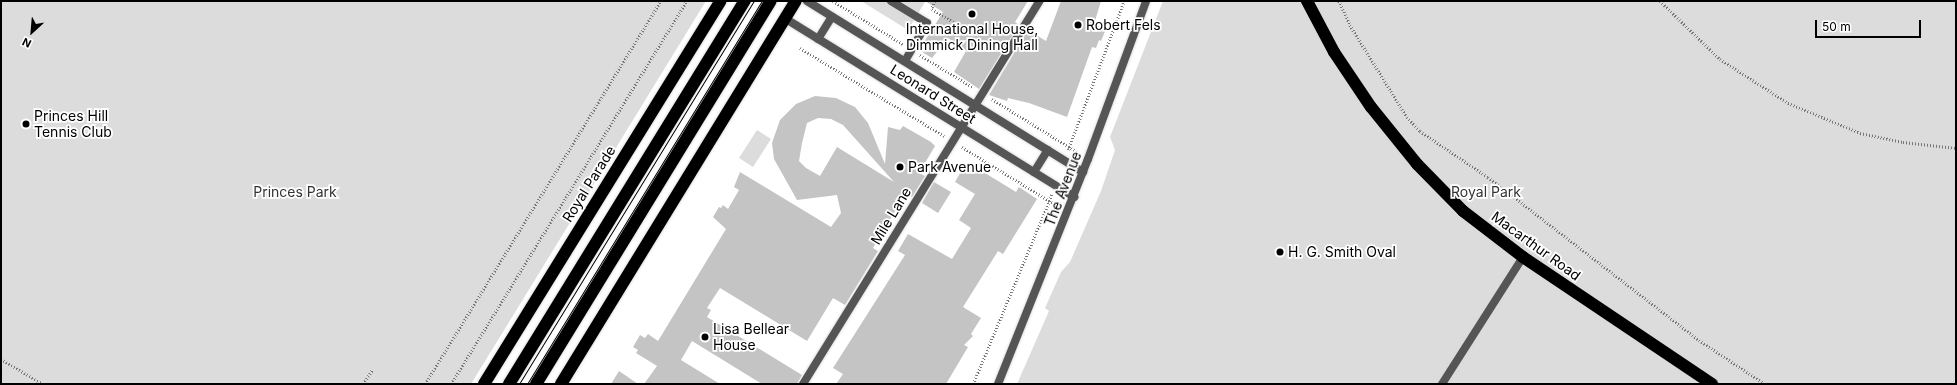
<!DOCTYPE html>
<html>
<head>
<meta charset="utf-8">
<style>
	body { margin:0 }
	#map { position:relative; width:1957px; height:385px; overflow:hidden; background:#fff; font-family:Inter,sans-serif }
	div>[style] { position:absolute }
	[style*='--x'] { left:calc(var(--x)*1px); top:calc(var(--y)*1px); width:calc(var(--w)*1px); rotate:calc(var(--a)*1deg) }
	.green>* { inset:0; background:#dcdcdc }
	.building>* { inset:0; background:#c4c4c4 }
	.path>* { height:2.5px; margin-top:-1.25px; transform-origin:0; background:repeating-linear-gradient(90deg,#777 0 1px,transparent 0 3px) }
	.roads { filter:drop-shadow(0 0 1px #dbdbdb) drop-shadow(0 0 1px #dbdbdb) }
	.lane>* { height:8px; margin:-4px; padding:0 4px; transform-origin:4px; border-radius:4px; background:#555 }
	.street>* { height:8px; margin:-4px; padding:0 4px; transform-origin:4px; border-radius:4px; background:#555 }
	.highway>* { height:12px; margin:-6px; padding:0 6px; transform-origin:6px; border-radius:6px; background:#000 }
	.tram>* { height:1px; margin:-0.5px; padding:0 0.5px; transform-origin:0.5px; border-radius:0.5px; background:#000 }
	.dots>* { width:11px; height:11px; translate:-50% -50%; box-sizing:border-box; border:2px solid #fff; border-radius:50% }
	span { translate:-50% -50%; white-space:nowrap; text-align:center; line-height:1.15; -webkit-text-stroke:3.5px #fff; paint-order:stroke }
	.poi-label { font-size:14px; color:#000 }
	.left { translate:0 -50%; text-align:left }
	.street-label { font-size:14px; color:#000 }
	.park-label { font-size:14px; color:#333 }
	.frame { position:absolute; inset:0; border:2px solid #000; pointer-events:none }
	.north { position:absolute; left:12px; top:12px; width:40px; height:40px; -webkit-text-stroke:3px #fff; paint-order:stroke; rotate:206deg; font-size:11px; font-weight:700; line-height:16px; text-align:center; color:#000 }
	.north::after { content:''; display:block; margin:auto; width:14px; height:18px; background:#000; clip-path:polygon(50% 0,100% 100%,50% 72%,0 100%) }
	.scale { position:absolute; left:1815px; top:20px; width:106px; height:18px; box-sizing:border-box; border:2px solid #000; border-top:0; padding-left:5px; font-size:12px; line-height:14px; white-space:nowrap; color:#000; -webkit-text-stroke:3px #fff; paint-order:stroke }
</style>
</head>
<body>
<div id="map">
	<div class="green">
		<div style="clip-path:polygon(1px 1px,706px 1px,471px 384px,1px 384px)"></div>
		<div style="clip-path:polygon(861px 1px,923px 1px,925px 2px,908px 30px)"></div>
		<div style="clip-path:polygon(1163px 1px,1956px 1px,1956px 384px,1017px 384px,1049px 311px,1045px 308px,1061px 272px,1070px 262px,1101px 191px,1115px 150px,1110px 137px)"></div>
		<div style="clip-path:polygon(757px 130px,771px 139px,753px 167px,739px 158px)"></div>
	</div>
	<div class="building">
		<div style="clip-path:polygon(925px 1px,1028px 1px,1015px 22px,1019px 25px,979px 89px,954px 72px,966px 51px,948px 38px,932px 58px,919px 50px,943px 12px)"></div>
		<div style="clip-path:polygon(1061px 1px,1101px 1px,1094px 24px,1106px 29px,1101px 41px,1099px 40px,1096px 48px,1092px 47px,1067px 117px,1029px 103px,1008px 98px,1007px 101px,989px 95px,1028px 30px,1046px 41px)"></div>
		<div style="clip-path:polygon(evenodd,815px 96px,836px 98px,855px 107px,868px 123px,885px 164px,888px 127px,900px 130px,903px 126px,931px 142px,935px 146px,919px 173px,925px 176px,912px 197px,906px 193px,873px 248px,878px 251px,845px 305px,833px 298px,807px 341px,720px 288px,707px 308px,711px 310px,707px 317px,802px 375px,797px 384px,762px 384px,692px 341px,681px 360px,720px 384px,644px 384px,657px 366px,636px 353px,638px 350px,633px 347px,640px 335px,645px 338px,648px 334px,658px 341px,726px 229px,713px 217px,719px 207px,721px 208px,723px 205px,728px 209px,739px 190px,734px 187px,740px 172px,831px 227px,841px 213px,837px 195px,797px 200px,774px 159px,772px 143px,780px 120px,796px 104px,815px 96px,818px 118px,831px 119px,843px 125px,894px 182px,837px 147px,820px 176px,806px 168px,799px 161px,802px 143px,807px 123px,818px 118px)"></div>
		<div style="clip-path:polygon(972px 165px,1016px 192px,1019px 187px,1037px 199px,1003px 254px,998px 251px,963px 307px,981px 318px,971px 334px,973px 336px,964px 345px,968px 347px,946px 384px,836px 384px,843px 374px,833px 368px,905px 255px,898px 251px,908px 234px,952px 259px,971px 228px,959px 220px,975px 194px,955px 182px,964px 166px)"></div>
		<div style="clip-path:polygon(934px 182px,951px 192px,938px 213px,922px 203px)"></div>
		<div style="clip-path:polygon(619px 371px,638px 384px,611px 384px)"></div>
	</div>
	<div class="path">
		<div style="--x:833;--y:1;--w:82;--a:31.6"></div>
		<div style="--x:935;--y:1;--w:9;--a:111"></div>
		<div style="--x:932;--y:9;--w:27;--a:31"></div>
		<div style="--x:1339;--y:1;--w:26;--a:65"></div>
		<div style="--x:1350;--y:25;--w:108;--a:58.2"></div>
		<div style="--x:1407;--y:117;--w:19;--a:47"></div>
		<div style="--x:1420;--y:131;--w:82;--a:34.1"></div>
		<div style="--x:1488;--y:177;--w:267;--a:37.7"></div>
		<div style="--x:1699;--y:340;--w:79;--a:33.7"></div>
		<div style="--x:1660;--y:1;--w:83;--a:44"></div>
		<div style="--x:1720;--y:59;--w:81;--a:32.9"></div>
		<div style="--x:1788;--y:103;--w:78;--a:22.6"></div>
		<div style="--x:1860;--y:133;--w:44;--a:11.8"></div>
		<div style="--x:1903;--y:142;--w:53;--a:6.5"></div>
		<div style="--x:800;--y:48;--w:169;--a:31.4"></div>
		<div style="--x:920;--y:55;--w:63;--a:31.4"></div>
		<div style="--x:992;--y:99;--w:102;--a:31.8"></div>
		<div style="--x:962;--y:147;--w:113;--a:31.6"></div>
		<div style="--x:1068;--y:150;--w:159;--a:-69.4"></div>
		<div style="--x:1;--y:359;--w:49;--a:30.8"></div>
		<div style="--x:363;--y:384;--w:17;--a:-57"></div>
		<div style="--x:425;--y:384;--w:450;--a:-58.4"></div>
		<div style="--x:451;--y:384;--w:450;--a:-58.4"></div>
		<div style="--x:973;--y:384;--w:206;--a:-67.4"></div>
	</div>
	<div class="roads">
		<div class="lane">
			<div style="--x:891;--y:1;--w:42;--a:31.4"></div>
			<div style="--x:927;--y:23;--w:44;--a:120.1"></div>
			<div style="--x:803;--y:384;--w:450;--a:-58.3"></div>
			<div style="--x:1442;--y:384;--w:151;--a:-57.5"></div>
		</div>
		<div class="street">
			<div style="--x:807;--y:1;--w:325;--a:31.8"></div>
			<div style="--x:786;--y:19;--w:339;--a:31.7"></div>
			<div style="--x:818;--y:39;--w:26;--a:-58"></div>
			<div style="--x:1034;--y:172;--w:26;--a:-58"></div>
			<div style="--x:998;--y:384;--w:242;--a:-68.2"></div>
			<div style="--x:1088;--y:159;--w:168;--a:-69.8"></div>
		</div>
		<div class="highway">
			<div style="--x:1307;--y:1;--w:58;--a:62.1"></div>
			<div style="--x:1334;--y:52;--w:66;--a:56.1"></div>
			<div style="--x:1371;--y:107;--w:73;--a:51.1"></div>
			<div style="--x:1417;--y:164;--w:66;--a:45.6"></div>
			<div style="--x:1463;--y:211;--w:76;--a:37.5"></div>
			<div style="--x:1523;--y:257;--w:228;--a:33.9"></div>
			<div style="--x:484;--y:384;--w:450;--a:-58.3"></div>
			<div style="--x:509;--y:384;--w:450;--a:-58.4"></div>
			<div style="--x:536;--y:384;--w:449;--a:-58.5"></div>
			<div style="--x:561;--y:384;--w:449;--a:-58.5"></div>
		</div>
	</div>
	<div class="tram">
		<div style="--x:519;--y:384;--w:449;--a:-58.5"></div>
		<div style="--x:527;--y:384;--w:449;--a:-58.5"></div>
	</div>
	<div class="dots">
		<div style="left:972px;top:14px;background:#000"></div>
		<div style="left:1078px;top:25px;background:#000"></div>
		<div style="left:26px;top:124px;background:#000"></div>
		<div style="left:900px;top:167px;background:#000"></div>
		<div style="left:1280px;top:252px;background:#000"></div>
		<div style="left:705px;top:337px;background:#000"></div>
	</div>
	<div class="poi-label">
		<span class="left" style="left:1086px;top:25px">Robert Fels</span>
		<span style="left:972px;top:37px">International House,<br>Dimmick Dining Hall</span>
		<span class="left" style="left:34px;top:124px">Princes Hill<br>Tennis Club</span>
		<span class="left" style="left:908px;top:167px">Park Avenue</span>
		<span class="left" style="left:1288px;top:252px">H. G. Smith Oval</span>
		<span class="left" style="left:713px;top:337px">Lisa Bellear<br>House</span>
	</div>
	<div class="street-label">
		<span style="left:933px;top:94px;rotate:32deg">Leonard Street</span>
		<span style="left:589px;top:184px;rotate:-58deg">Royal Parade</span>
		<span style="left:1063px;top:189px;rotate:-69deg">The Avenue</span>
		<span style="left:891px;top:216px;rotate:-59deg">Mile Lane</span>
		<span style="left:1536px;top:246px;rotate:36deg">Macarthur Road</span>
	</div>
	<div class="park-label">
		<span style="left:295px;top:192px">Princes Park</span>
		<span style="left:1486px;top:192px">Royal Park</span>
	</div>
	<div class="frame"></div>
	<div class="north">N</div>
	<div class="scale">50 m</div>
</div>
</body>
</html>
